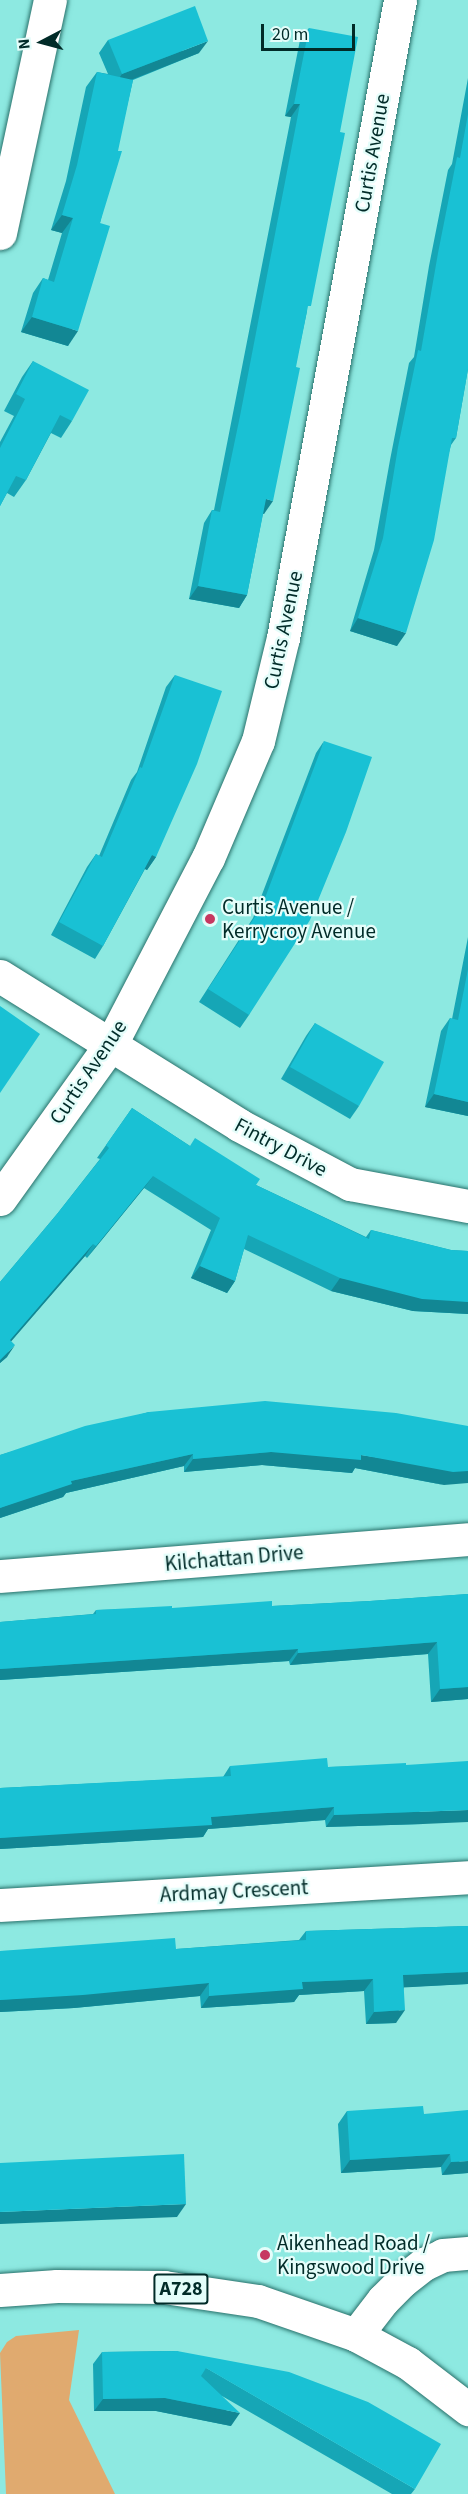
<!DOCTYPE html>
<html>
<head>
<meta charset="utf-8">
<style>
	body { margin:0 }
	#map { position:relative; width:468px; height:2494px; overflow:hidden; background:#8de9e1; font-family:"Source Sans 3",sans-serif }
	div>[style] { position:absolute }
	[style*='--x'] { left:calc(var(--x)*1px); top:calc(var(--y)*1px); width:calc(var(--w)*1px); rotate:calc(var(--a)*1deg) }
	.green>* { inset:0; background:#e0aa6f }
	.roads { filter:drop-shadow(0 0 2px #29716b) drop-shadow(0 0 2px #29716b) }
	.minor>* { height:33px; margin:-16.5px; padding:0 16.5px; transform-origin:16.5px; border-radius:16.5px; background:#fff }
	.tertiary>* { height:33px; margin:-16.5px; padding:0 16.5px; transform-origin:16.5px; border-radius:16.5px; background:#fff }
	.primary>* { height:33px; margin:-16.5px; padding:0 16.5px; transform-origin:16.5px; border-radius:16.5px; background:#fff }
	.wall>* { inset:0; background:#16a6b6 }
	.shaded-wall>* { inset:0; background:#128794 }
	.building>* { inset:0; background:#19c1d4 }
	.dots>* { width:16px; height:16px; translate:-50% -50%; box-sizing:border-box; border:3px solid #e4fdfa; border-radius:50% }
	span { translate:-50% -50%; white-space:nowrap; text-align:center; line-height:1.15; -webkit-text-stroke:4.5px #e4fdfa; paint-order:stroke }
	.shield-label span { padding:2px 4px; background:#e4fdfa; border:2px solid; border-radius:4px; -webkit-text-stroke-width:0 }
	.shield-label { font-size:20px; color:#012b28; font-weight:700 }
	.street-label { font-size:21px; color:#012b28 }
	.poi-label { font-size:21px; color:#012b28 }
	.left { translate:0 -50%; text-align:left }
	.north { position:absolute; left:12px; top:12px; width:60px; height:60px; -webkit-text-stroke:4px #e4fdfa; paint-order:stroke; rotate:264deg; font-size:16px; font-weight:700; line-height:24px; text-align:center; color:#012b28 }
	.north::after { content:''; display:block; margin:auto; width:21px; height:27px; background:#012b28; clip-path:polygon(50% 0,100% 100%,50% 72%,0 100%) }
	.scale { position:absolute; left:261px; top:24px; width:94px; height:27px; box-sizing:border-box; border:3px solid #012b28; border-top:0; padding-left:8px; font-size:18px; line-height:21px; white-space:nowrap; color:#012b28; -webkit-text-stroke:4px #e4fdfa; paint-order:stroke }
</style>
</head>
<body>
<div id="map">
	<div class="green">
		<div style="clip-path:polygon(79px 2330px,69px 2400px,115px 2494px,6px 2494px,0 2353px,7px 2342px,16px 2336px)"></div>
	</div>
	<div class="roads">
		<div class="minor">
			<div style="--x:0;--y:233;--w:238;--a:-77.9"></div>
			<div style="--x:0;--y:976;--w:282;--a:31.9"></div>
			<div style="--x:239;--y:1125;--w:126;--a:28"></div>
			<div style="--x:350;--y:1184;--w:120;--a:10.6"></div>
			<div style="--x:0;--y:1576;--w:469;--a:-4.5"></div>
			<div style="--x:0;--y:1905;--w:469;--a:-3.4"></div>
			<div style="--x:356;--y:2335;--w:44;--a:-52.4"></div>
			<div style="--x:383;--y:2300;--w:27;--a:-45"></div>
			<div style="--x:402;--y:2281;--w:28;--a:-38"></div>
			<div style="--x:424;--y:2264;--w:21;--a:-25"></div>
			<div style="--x:443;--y:2255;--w:25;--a:-5"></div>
		</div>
		<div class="tertiary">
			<div style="--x:0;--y:1199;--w:191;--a:-54.4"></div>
			<div style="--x:111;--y:1044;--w:210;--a:-62.5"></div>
			<div style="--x:208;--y:858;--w:127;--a:-66.9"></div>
			<div style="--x:258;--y:741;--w:106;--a:-76.4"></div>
			<div style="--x:283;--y:638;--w:649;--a:-79.61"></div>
		</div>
		<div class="primary">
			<div style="--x:0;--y:2290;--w:57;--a:-4"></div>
			<div style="--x:57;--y:2286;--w:107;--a:0.5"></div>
			<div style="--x:164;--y:2287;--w:95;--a:8.5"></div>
			<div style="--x:258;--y:2301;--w:104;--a:19.1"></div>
			<div style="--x:356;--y:2335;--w:59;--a:28.3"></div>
			<div style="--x:408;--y:2363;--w:76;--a:37.5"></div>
		</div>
	</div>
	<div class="wall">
		<div style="clip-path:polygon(309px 28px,307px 311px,264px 514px,263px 513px,247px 595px,239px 608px,189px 599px,204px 523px,212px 510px,214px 510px,291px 117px,285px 116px,300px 40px)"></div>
		<div style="clip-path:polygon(108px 40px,199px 53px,133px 80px,100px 223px,68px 346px,21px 332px,33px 293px,43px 278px,48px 280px,62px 233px,51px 230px,66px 181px,86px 87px,97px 72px,108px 74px,99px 53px)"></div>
		<div style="clip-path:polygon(468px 78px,468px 369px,456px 438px,451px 445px,397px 646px,350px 631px,374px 550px,390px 460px,409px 363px,414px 357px,429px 266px,448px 170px,452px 164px)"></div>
		<div style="clip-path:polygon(33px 361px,72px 421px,61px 438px,51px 433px,26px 480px,14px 497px,7px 493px,0 506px,0 442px,14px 416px,4px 411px,22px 377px)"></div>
		<div style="clip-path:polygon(175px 675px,156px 857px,147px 870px,145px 869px,103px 946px,95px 959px,51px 935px,87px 867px,96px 854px,99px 856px,131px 780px,137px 772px,166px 687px)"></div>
		<div style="clip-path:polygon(324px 741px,249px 1015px,240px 1028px,199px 1002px,253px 918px,316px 753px)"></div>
		<div style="clip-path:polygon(468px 937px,468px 1116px,425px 1107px,441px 1031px,450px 1018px,452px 1019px)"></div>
		<div style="clip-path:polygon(315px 1023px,359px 1106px,350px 1119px,281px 1079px,306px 1036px)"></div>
		<div style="clip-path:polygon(132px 1108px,190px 1146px,256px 1185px,366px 1237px,371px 1230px,451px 1250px,468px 1251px,468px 1314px,413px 1311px,331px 1291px,244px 1249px,235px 1281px,227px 1293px,191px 1278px,211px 1230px,144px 1188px,87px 1258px,85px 1256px,11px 1341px,7px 1357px,0 1363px,0 1282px,57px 1214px,100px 1159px,97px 1158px)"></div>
		<div style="clip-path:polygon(149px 1412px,444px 1485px,355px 1468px,352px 1473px,262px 1465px,184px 1472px,184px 1466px,66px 1493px,63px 1497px,0 1518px,0 1455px)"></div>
		<div style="clip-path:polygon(468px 1594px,468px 1699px,431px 1702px,428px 1654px,290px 1665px,289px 1661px,0 1680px,0 1622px,93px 1614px,96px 1610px,272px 1606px,370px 1601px)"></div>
		<div style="clip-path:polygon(406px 1765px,423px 1824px,326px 1827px,325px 1820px,208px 1829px,203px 1837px,0 1849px,0 1788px,223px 1777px,230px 1766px,328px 1767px)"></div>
		<div style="clip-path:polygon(468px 1926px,468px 1984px,404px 1987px,396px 2023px,366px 2024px,364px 1991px,299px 1995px,294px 2002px,201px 2008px,200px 1996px,74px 2008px,0 2012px,0 1951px,176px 1949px,299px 1940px,306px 1931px)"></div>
		<div style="clip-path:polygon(347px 2111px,424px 2114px,468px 2173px,442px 2175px,441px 2167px,341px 2173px,338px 2124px)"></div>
		<div style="clip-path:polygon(177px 2351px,415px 2489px,411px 2494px,392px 2494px,222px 2396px,231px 2426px,156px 2411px,94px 2411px,93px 2364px,102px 2352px)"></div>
	</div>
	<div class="shaded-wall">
		<div style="clip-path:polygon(208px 41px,199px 53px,113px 87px,122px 74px)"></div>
		<div style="clip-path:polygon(294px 104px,300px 104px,291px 117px,285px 116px)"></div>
		<div style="clip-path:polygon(62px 215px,73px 218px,62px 233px,51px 230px)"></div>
		<div style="clip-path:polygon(32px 317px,78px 331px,68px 346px,21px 332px)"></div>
		<div style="clip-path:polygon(266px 499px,273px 501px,264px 514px,257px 512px)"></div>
		<div style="clip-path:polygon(198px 586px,247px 595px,239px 608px,189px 599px)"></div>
		<div style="clip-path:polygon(358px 618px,406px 633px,397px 646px,350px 631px)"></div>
		<div style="clip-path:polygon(152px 855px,156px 857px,147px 870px,143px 868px)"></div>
		<div style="clip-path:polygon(434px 1094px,468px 1102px,468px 1116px,425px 1107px)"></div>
		<div style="clip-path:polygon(153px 1176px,144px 1188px,87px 1258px,96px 1246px)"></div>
		<div style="clip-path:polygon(93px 1244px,85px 1256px,2px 1352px,10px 1340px)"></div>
		<div style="clip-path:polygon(200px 1266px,235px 1281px,227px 1293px,191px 1278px)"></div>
		<div style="clip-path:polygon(340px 1278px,468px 1302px,468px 1314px,413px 1311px,331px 1291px)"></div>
		<div style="clip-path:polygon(15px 1345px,7px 1357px,0 1363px,0 1360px)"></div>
		<div style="clip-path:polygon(271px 1452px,361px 1455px,468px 1471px,468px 1483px,444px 1485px,355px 1468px,352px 1473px,262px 1465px,184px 1472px,193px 1459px)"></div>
		<div style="clip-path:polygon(193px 1454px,184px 1466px,66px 1493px,63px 1497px,0 1518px,0 1508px,71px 1481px)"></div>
		<div style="clip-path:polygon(437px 1642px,428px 1654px,290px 1665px,298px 1653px)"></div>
		<div style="clip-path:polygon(298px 1649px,289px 1661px,0 1680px,0 1669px)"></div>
		<div style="clip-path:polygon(468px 1687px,468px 1699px,431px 1702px,440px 1689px)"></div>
		<div style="clip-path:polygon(334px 1807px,325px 1820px,208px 1829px,203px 1837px,0 1849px,0 1838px,211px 1817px)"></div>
		<div style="clip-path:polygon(468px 1810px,468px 1822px,423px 1824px,326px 1827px,334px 1815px)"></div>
		<div style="clip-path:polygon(468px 1972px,468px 1984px,394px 1988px,403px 1975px)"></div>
		<div style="clip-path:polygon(373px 1979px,364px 1991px,299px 1995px,294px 2002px,201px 2008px,209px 1996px,302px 1982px)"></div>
		<div style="clip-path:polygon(209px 1983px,200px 1996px,74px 2008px,0 2012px,0 2000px)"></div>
		<div style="clip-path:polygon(405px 2010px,396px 2023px,366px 2024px,374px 2012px)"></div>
		<div style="clip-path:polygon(450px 2154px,441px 2167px,341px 2173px,350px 2160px)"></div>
		<div style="clip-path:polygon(468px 2161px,468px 2173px,442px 2175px,451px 2162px)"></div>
		<div style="clip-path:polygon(186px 2204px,177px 2217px,0 2224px,0 2212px)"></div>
		<div style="clip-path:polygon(165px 2398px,240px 2413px,231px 2426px,156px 2411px,94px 2411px,103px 2399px)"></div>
	</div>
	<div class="building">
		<div style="clip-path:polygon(195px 6px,208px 41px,122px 74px,108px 40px)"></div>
		<div style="clip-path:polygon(309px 28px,358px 37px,340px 132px,345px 133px,311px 306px,308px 306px,296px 367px,300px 368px,273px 501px,266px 499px,247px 595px,198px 586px,212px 510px,220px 512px,240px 416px,300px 104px,294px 104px)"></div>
		<div style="clip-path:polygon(97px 72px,133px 80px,118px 151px,122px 151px,100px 223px,110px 226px,78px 331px,32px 317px,43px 278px,54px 282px,73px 218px,62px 215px,77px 165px)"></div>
		<div style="clip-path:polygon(468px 114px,468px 369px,456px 438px,452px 438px,434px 540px,406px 633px,358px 618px,383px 538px,398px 447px,418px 350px,421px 351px,438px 253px,457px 157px,460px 158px)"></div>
		<div style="clip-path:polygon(33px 361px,89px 390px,72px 421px,60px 415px,26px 480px,16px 476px,0 506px,0 448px,25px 399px,16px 394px)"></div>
		<div style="clip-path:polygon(175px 675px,222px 691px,197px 764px,156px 857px,152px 855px,103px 946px,59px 922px,96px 854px,102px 857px,140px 767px,142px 768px)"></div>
		<div style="clip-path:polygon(324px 741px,372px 757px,346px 832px,310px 920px,249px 1015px,208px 989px,262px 906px)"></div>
		<div style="clip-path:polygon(468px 969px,468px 1102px,434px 1094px,450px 1018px,458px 1020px)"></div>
		<div style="clip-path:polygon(0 1006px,40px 1034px,0 1093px)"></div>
		<div style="clip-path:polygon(315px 1023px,384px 1062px,359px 1106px,290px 1067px)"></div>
		<div style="clip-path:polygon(132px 1108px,190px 1146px,195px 1138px,260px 1179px,256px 1185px,369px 1239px,371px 1230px,451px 1250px,468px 1251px,468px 1302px,422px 1299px,340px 1278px,248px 1235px,235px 1281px,200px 1266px,220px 1218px,153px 1176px,96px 1246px,93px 1244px,10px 1340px,15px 1345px,0 1360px,0 1282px,57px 1214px,109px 1148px,106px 1145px)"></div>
		<div style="clip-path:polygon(265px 1401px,396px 1413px,468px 1426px,468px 1471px,453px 1472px,361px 1455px,361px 1460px,271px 1452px,193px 1459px,193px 1454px,71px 1481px,72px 1484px,0 1508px,0 1455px,85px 1426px,149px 1412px)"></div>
		<div style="clip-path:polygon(468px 1594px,468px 1687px,440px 1689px,437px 1642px,298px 1653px,298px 1649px,0 1669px,0 1622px,96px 1614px,96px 1610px,172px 1606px,172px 1608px,272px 1601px,272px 1606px,370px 1601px)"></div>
		<div style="clip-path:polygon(327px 1758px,328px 1767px,406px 1763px,406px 1765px,468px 1761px,468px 1810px,334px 1815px,334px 1807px,211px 1817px,212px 1825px,0 1838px,0 1788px,231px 1776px,230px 1766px)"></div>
		<div style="clip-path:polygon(468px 1926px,468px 1972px,403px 1975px,405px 2010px,374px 2012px,373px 1979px,302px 1982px,303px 1989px,209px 1996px,209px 1983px,83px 1995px,0 2000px,0 1951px,175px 1938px,176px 1949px,306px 1940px,306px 1931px)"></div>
		<div style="clip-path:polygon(423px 2106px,424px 2114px,468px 2110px,468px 2161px,451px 2162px,450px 2154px,350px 2160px,347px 2111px)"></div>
		<div style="clip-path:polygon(184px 2154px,186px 2204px,0 2212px,0 2163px)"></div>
		<div style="clip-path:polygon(177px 2351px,289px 2372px,368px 2402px,441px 2444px,415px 2489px,206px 2368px,201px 2376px,240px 2413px,165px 2398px,103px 2399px,102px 2352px)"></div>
	</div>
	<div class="dots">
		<div style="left:210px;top:919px;background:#c63861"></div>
		<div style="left:265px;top:2255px;background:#c63861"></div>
	</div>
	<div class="shield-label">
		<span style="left:181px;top:2289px">A728</span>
	</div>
	<div class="street-label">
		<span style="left:372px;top:153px;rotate:-80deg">Curtis Avenue</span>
		<span style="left:283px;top:630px;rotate:-78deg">Curtis Avenue</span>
		<span style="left:88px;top:1072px;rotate:-56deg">Curtis Avenue</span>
		<span style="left:281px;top:1147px;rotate:28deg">Fintry Drive</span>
		<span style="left:234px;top:1558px;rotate:-5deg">Kilchattan Drive</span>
		<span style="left:234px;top:1891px;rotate:-3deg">Ardmay Crescent</span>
	</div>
	<div class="poi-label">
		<span class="left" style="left:222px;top:919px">Curtis Avenue /<br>Kerrycroy Avenue</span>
		<span class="left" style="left:277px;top:2255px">Aikenhead Road /<br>Kingswood Drive</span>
	</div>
	<div class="north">N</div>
	<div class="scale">20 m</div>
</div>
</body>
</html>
